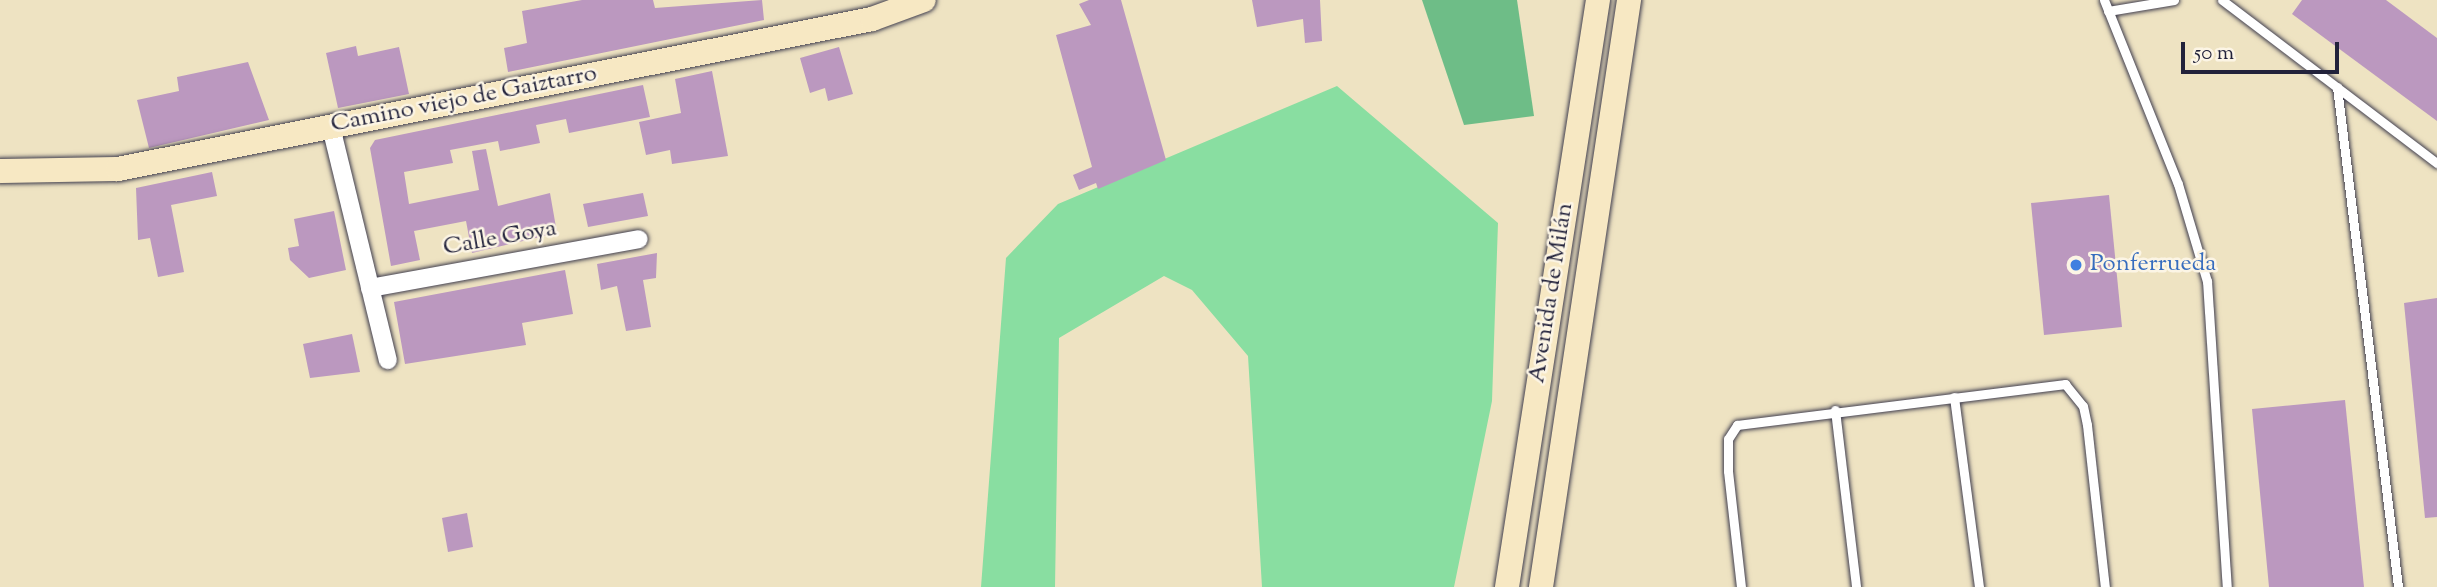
<!DOCTYPE html>
<html>
<head>
<meta charset="utf-8">
<style>
	body { margin:0 }
	#map { position:relative; width:2437px; height:587px; overflow:hidden; background:#eee3c2; font-family:"Sorts Mill Goudy",serif }
	div>[style] { position:absolute }
	[style*='--x'] { left:calc(var(--x)*1px); top:calc(var(--y)*1px); width:calc(var(--w)*1px); rotate:calc(var(--a)*1deg) }
	.green>* { inset:0; background:#89dea1 }
	.forest>* { inset:0; background:#6ebd87 }
	.building>* { inset:0; background:#bb98bf }
	.roads { filter:drop-shadow(0 0 2px #413f4f) drop-shadow(0 0 2px #413f4f) }
	.lane>* { height:9px; margin:-4.5px; padding:0 4.5px; transform-origin:4.5px; border-radius:4.5px; background:#fff }
	.street>* { height:18px; margin:-9px; padding:0 9px; transform-origin:9px; border-radius:9px; background:#fff }
	.secondary>* { height:24px; margin:-12px; padding:0 12px; transform-origin:12px; border-radius:12px; background:#f7e8c3 }
	.dots>* { width:19px; height:19px; translate:-50% -50%; box-sizing:border-box; border:4px solid #fcf5e5; border-radius:50% }
	span { translate:-50% -50%; white-space:nowrap; text-align:center; line-height:1.15; -webkit-text-stroke:5px #fcf5e5; paint-order:stroke }
	.street-label { font-size:24px; color:#22223b }
	.shop-label { font-size:24px; color:#366cbe }
	.left { translate:0 -50%; text-align:left }
	.scale { position:absolute; left:2181px; top:42px; width:158px; height:32px; box-sizing:border-box; border:4px solid #22223b; border-top:0; padding-left:9px; font-size:21px; line-height:24px; white-space:nowrap; color:#22223b; -webkit-text-stroke:5px #fcf5e5; paint-order:stroke }
</style>
</head>
<body>
<div id="map">
	<div class="green">
		<div style="clip-path:polygon(1337px 86px,1498px 223px,1492px 401px,1454px 587px,1262px 587px,1248px 356px,1192px 290px,1164px 276px,1059px 338px,1055px 587px,981px 587px,1006px 258px,1058px 204px)"></div>
	</div>
	<div class="forest">
		<div style="clip-path:polygon(1422px 0,1517px 0,1534px 116px,1464px 125px)"></div>
	</div>
	<div class="building">
		<div style="clip-path:polygon(582px 0,653px 0,655px 8px,762px 0,764px 20px,508px 72px,504px 48px,527px 43px,522px 11px)"></div>
		<div style="clip-path:polygon(1089px 0,1121px 0,1166px 160px,1098px 189px,1096px 183px,1079px 190px,1073px 175px,1092px 167px,1056px 35px,1091px 25px,1079px 4px)"></div>
		<div style="clip-path:polygon(1252px 0,1320px 0,1322px 41px,1305px 43px,1303px 19px,1257px 27px)"></div>
		<div style="clip-path:polygon(2302px 0,2386px 0,2437px 38px,2437px 121px,2292px 14px)"></div>
		<div style="clip-path:polygon(356px 46px,358px 56px,399px 47px,409px 94px,338px 108px,326px 53px)"></div>
		<div style="clip-path:polygon(839px 47px,853px 94px,828px 101px,825px 88px,810px 93px,800px 58px)"></div>
		<div style="clip-path:polygon(248px 62px,269px 120px,149px 148px,137px 100px,179px 91px,177px 77px)"></div>
		<div style="clip-path:polygon(712px 71px,728px 156px,672px 164px,670px 150px,646px 155px,639px 122px,681px 113px,675px 79px)"></div>
		<div style="clip-path:polygon(643px 85px,650px 117px,569px 133px,566px 119px,536px 125px,540px 143px,500px 151px,498px 141px,450px 150px,453px 163px,404px 172px,409px 204px,479px 190px,472px 151px,486px 149px,498px 206px,550px 193px,557px 233px,472px 253px,466px 221px,414px 231px,420px 260px,391px 266px,370px 148px,375px 140px)"></div>
		<div style="clip-path:polygon(212px 172px,217px 196px,171px 205px,184px 272px,158px 277px,150px 238px,138px 240px,136px 188px)"></div>
		<div style="clip-path:polygon(643px 193px,648px 216px,588px 227px,583px 204px)"></div>
		<div style="clip-path:polygon(2109px 195px,2122px 327px,2044px 335px,2031px 203px)"></div>
		<div style="clip-path:polygon(334px 211px,346px 270px,309px 278px,290px 260px,288px 248px,299px 246px,294px 219px)"></div>
		<div style="clip-path:polygon(657px 253px,656px 278px,643px 280px,651px 327px,626px 331px,617px 286px,601px 290px,597px 264px)"></div>
		<div style="clip-path:polygon(565px 270px,573px 314px,522px 323px,526px 345px,405px 364px,394px 302px)"></div>
		<div style="clip-path:polygon(2437px 298px,2437px 517px,2425px 518px,2404px 303px)"></div>
		<div style="clip-path:polygon(352px 334px,360px 372px,310px 378px,303px 344px)"></div>
		<div style="clip-path:polygon(2345px 400px,2364px 587px,2269px 587px,2252px 409px)"></div>
		<div style="clip-path:polygon(467px 513px,473px 547px,448px 552px,442px 518px)"></div>
	</div>
	<div class="roads">
		<div class="lane">
			<div style="--x:2104;--y:0;--w:198;--a:68.1"></div>
			<div style="--x:2178;--y:184;--w:101;--a:73.4"></div>
			<div style="--x:2207;--y:281;--w:307;--a:86.3"></div>
			<div style="--x:2222;--y:0;--w:270;--a:37.2"></div>
			<div style="--x:2108;--y:11;--w:67;--a:-9.5"></div>
			<div style="--x:2337;--y:87;--w:504;--a:83.04"></div>
			<div style="--x:1954;--y:397;--w:192;--a:82.5"></div>
			<div style="--x:1835;--y:410;--w:178;--a:83.2"></div>
			<div style="--x:1741;--y:587;--w:117;--a:-96.4"></div>
			<div style="--x:1728;--y:471;--w:32;--a:-90"></div>
			<div style="--x:1728;--y:439;--w:17;--a:-57"></div>
			<div style="--x:1737;--y:425;--w:331;--a:-7.1"></div>
			<div style="--x:2065;--y:384;--w:28;--a:51"></div>
			<div style="--x:2083;--y:406;--w:19;--a:78"></div>
			<div style="--x:2087;--y:425;--w:163;--a:83.7"></div>
		</div>
		<div class="street">
			<div style="--x:331;--y:127;--w:240;--a:76.3"></div>
			<div style="--x:370;--y:288;--w:273;--a:-10.3"></div>
		</div>
		<div class="secondary">
			<div style="--x:0;--y:171;--w:118;--a:-1"></div>
			<div style="--x:118;--y:169;--w:769;--a:-11.25"></div>
			<div style="--x:872;--y:19;--w:55;--a:-20.1"></div>
			<div style="--x:1507;--y:587;--w:594;--a:-81.19"></div>
			<div style="--x:1541;--y:587;--w:594;--a:-81.47"></div>
		</div>
	</div>
	<div class="dots">
		<div style="left:2076px;top:265px;background:#3f7fe0"></div>
	</div>
	<div class="street-label">
		<span style="left:464px;top:100px;rotate:-11deg">Camino viejo de Gaiztarro</span>
		<span style="left:500px;top:239px;rotate:-10deg">Calle Goya</span>
		<span style="left:1552px;top:293px;rotate:-81deg">Avenida de Milán</span>
	</div>
	<div class="shop-label">
		<span class="left" style="left:2090px;top:265px">Ponferrueda</span>
	</div>
	<div class="scale">50 m</div>
</div>
</body>
</html>
